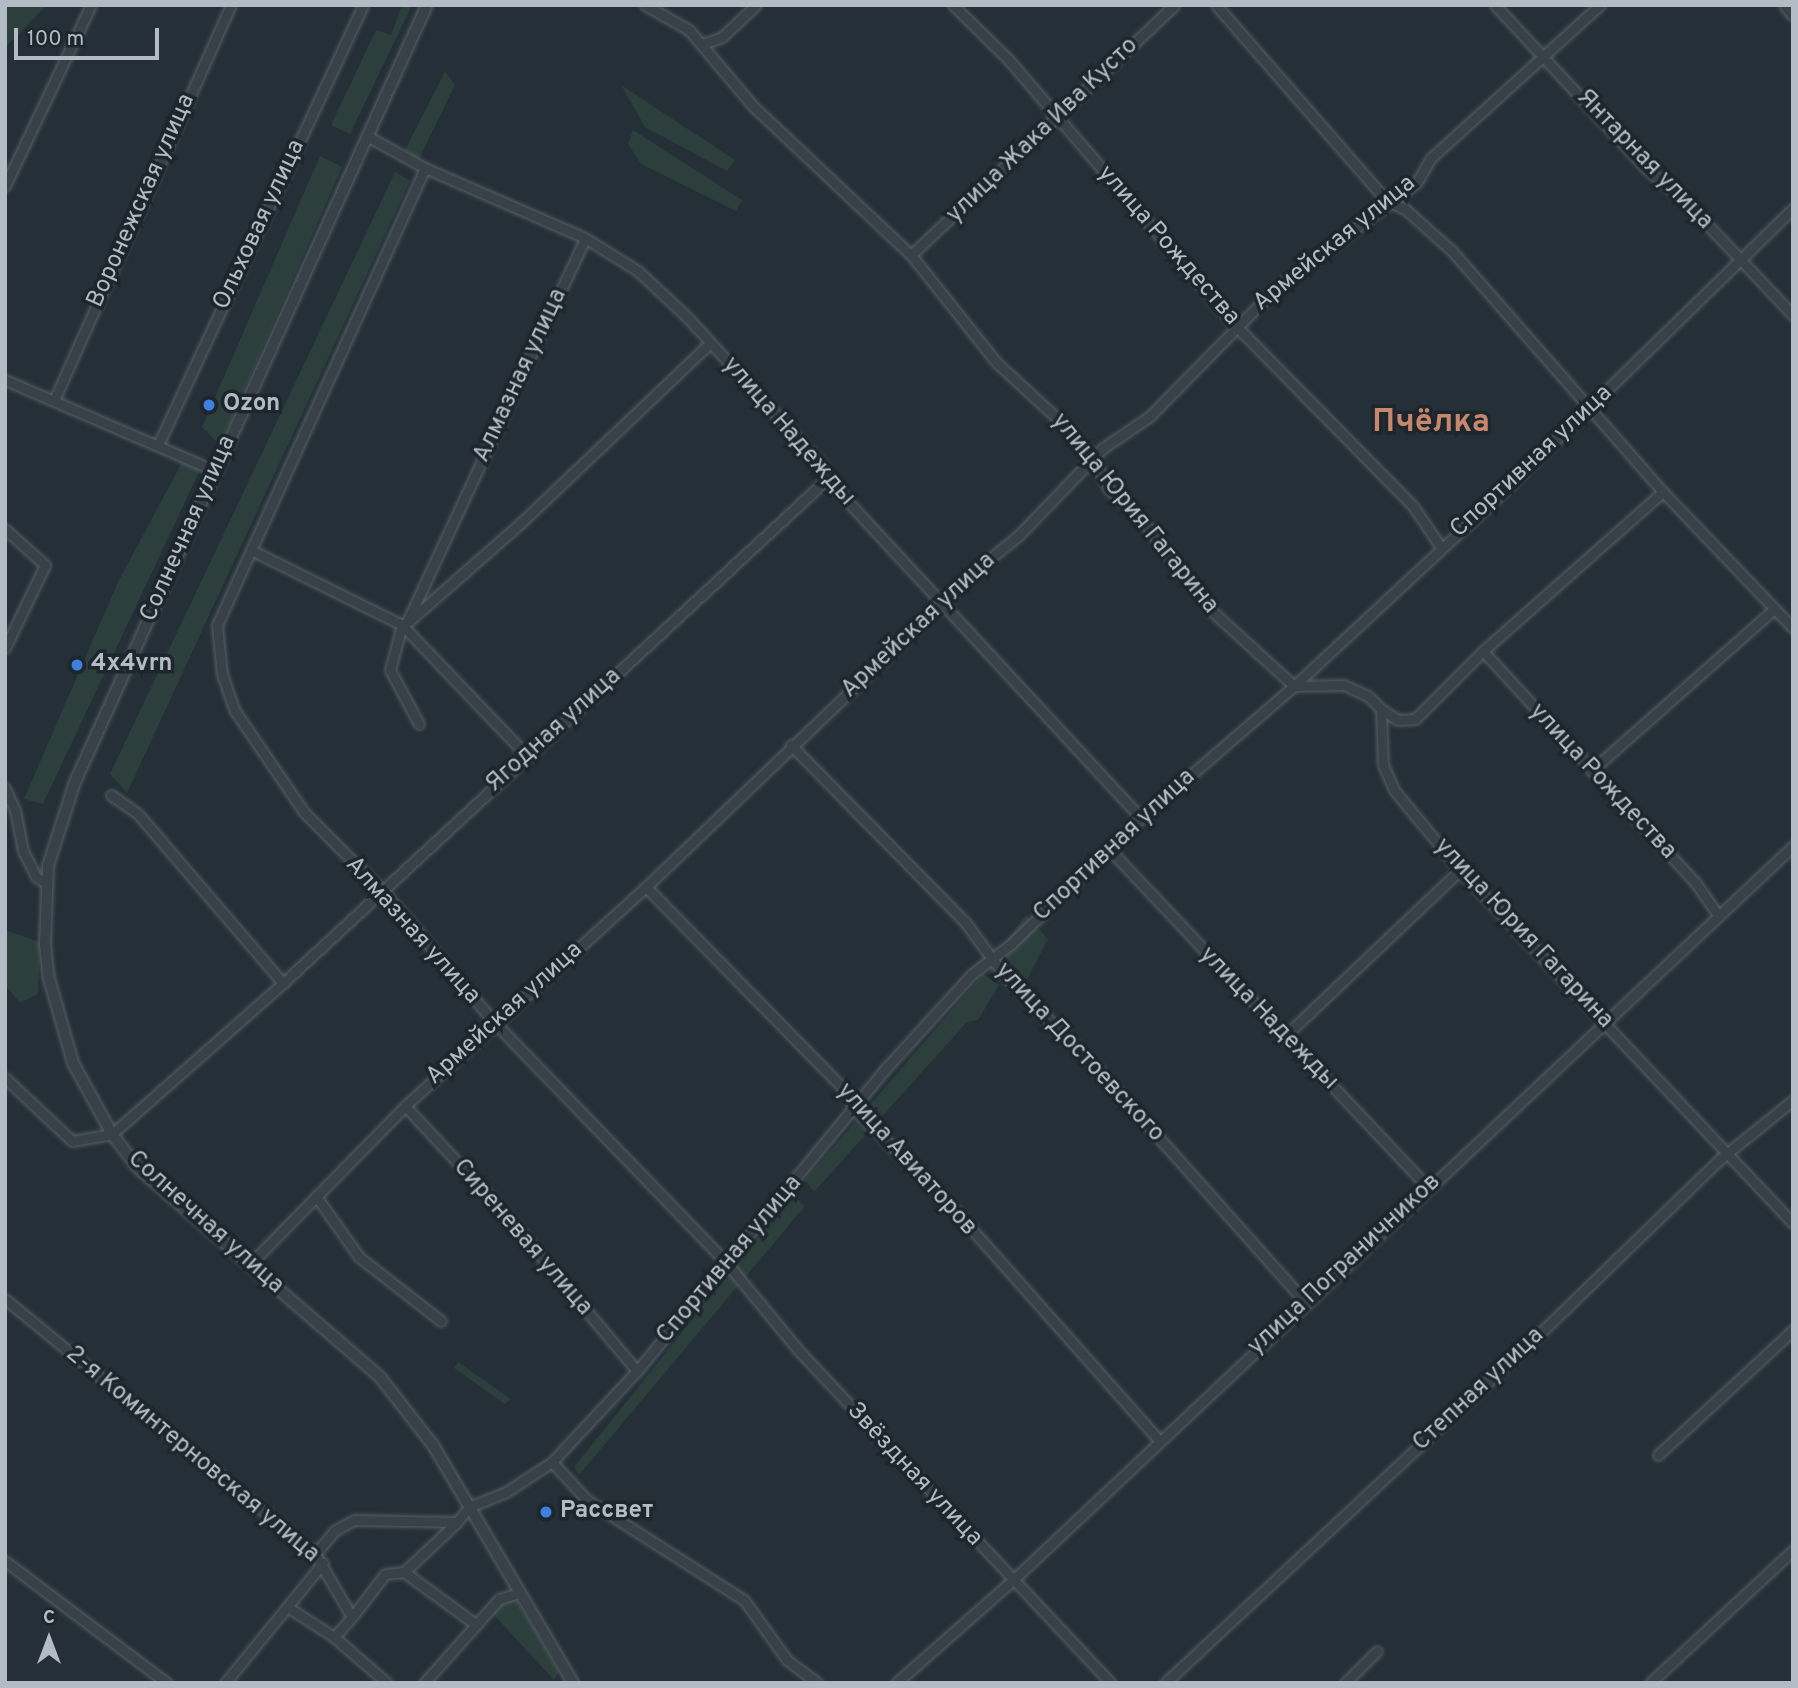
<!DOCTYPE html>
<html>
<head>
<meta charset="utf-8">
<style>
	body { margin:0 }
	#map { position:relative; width:1798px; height:1688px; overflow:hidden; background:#242f37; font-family:Overpass,sans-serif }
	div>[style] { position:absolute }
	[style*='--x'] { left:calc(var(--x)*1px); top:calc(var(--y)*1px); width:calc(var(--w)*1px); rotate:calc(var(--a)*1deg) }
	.green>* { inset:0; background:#2c3f3c }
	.roads { filter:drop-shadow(0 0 2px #565f66) drop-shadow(0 0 2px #565f66) }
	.minor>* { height:9px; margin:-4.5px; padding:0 4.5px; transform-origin:4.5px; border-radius:4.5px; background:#384148 }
	.tertiary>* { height:10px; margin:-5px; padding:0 5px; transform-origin:5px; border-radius:5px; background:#384148 }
	.dots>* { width:19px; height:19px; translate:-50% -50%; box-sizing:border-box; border:4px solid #1d262d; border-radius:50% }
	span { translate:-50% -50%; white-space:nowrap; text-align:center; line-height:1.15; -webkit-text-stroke:7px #1d262d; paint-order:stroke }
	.street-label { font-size:24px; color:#b3bcc4 }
	.poi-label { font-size:24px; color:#b3bcc4; font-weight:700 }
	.left { translate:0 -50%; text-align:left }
	.district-label { font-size:32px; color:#c6876c; font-weight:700 }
	.frame { position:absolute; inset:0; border:7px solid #b3bcc4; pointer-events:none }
	.north { position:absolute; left:14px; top:1604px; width:70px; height:70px; -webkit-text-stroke:5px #1d262d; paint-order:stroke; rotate:0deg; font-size:19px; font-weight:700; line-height:28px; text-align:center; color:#b3bcc4 }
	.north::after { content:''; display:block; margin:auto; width:24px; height:32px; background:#b3bcc4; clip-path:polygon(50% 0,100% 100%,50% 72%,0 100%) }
	.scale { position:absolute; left:14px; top:28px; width:145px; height:32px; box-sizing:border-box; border:4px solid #b3bcc4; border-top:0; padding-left:9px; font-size:21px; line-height:24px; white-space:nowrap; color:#b3bcc4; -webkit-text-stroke:5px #1d262d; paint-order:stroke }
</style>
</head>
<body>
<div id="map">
	<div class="green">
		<div style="clip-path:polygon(5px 5px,47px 5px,5px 48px)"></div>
		<div style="clip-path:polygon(402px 5px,412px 5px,350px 134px,331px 125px,376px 30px,391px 35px)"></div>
		<div style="clip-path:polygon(445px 71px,455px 85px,419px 159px,405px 150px)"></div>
		<div style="clip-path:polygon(621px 85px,735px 160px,727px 171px,645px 127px)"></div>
		<div style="clip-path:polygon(633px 130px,742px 200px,736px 211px,641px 164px,628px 144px)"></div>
		<div style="clip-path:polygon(320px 156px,342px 167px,220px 445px,202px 427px)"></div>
		<div style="clip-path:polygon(395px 172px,410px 181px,127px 793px,110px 774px)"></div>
		<div style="clip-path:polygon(186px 455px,201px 468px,43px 804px,24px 799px,118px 582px)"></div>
		<div style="clip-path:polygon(1026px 915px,1048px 939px,1024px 986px,1014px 987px,996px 955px)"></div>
		<div style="clip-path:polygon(5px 930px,40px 942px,38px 994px,20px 1003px,5px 985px)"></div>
		<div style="clip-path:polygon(983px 974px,999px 985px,978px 1020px,967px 1022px,814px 1192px,805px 1180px)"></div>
		<div style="clip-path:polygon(792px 1195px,805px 1206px,579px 1475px,574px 1467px)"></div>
		<div style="clip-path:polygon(458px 1362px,511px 1399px,505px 1404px,454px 1368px)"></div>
		<div style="clip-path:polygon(515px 1598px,559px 1672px,554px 1680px,493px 1614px,501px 1604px)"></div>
	</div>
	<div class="roads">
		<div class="minor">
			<div style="--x:645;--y:5;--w:51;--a:29.6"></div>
			<div style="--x:689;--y:30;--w:99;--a:49.9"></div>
			<div style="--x:753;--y:106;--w:217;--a:43.3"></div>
			<div style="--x:911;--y:255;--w:138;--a:51.5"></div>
			<div style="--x:997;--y:363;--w:100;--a:42.6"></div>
			<div style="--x:1071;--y:431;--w:35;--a:51"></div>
			<div style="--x:1093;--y:458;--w:35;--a:63"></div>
			<div style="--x:1109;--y:489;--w:47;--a:43.3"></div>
			<div style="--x:1143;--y:521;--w:115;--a:52.4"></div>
			<div style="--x:1213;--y:612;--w:110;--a:42.4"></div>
			<div style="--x:953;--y:5;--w:77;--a:44.5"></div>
			<div style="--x:1008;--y:59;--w:351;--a:49.5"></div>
			<div style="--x:1236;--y:326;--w:252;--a:45.5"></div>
			<div style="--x:1413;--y:506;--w:48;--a:56"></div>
			<div style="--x:1216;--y:5;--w:260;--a:48.9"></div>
			<div style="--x:1387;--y:201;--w:20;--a:24"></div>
			<div style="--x:1405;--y:209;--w:63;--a:41.8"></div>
			<div style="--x:1452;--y:251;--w:320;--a:48.8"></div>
			<div style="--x:1663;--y:492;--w:188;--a:46.3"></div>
			<div style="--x:1495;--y:5;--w:224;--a:47.2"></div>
			<div style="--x:1647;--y:169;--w:51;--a:40.2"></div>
			<div style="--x:1686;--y:202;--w:156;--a:46.6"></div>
			<div style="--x:1784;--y:5;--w:14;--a:51"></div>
			<div style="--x:702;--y:44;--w:21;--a:-19"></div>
			<div style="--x:722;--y:37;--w:47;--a:-43.3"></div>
			<div style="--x:367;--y:136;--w:66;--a:28.9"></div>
			<div style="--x:425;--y:168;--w:175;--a:23.6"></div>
			<div style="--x:585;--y:238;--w:62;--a:31.9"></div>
			<div style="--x:638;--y:271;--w:69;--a:43.2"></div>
			<div style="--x:688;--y:318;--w:199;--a:47.6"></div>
			<div style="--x:822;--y:465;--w:15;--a:70"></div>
			<div style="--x:827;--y:479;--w:462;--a:47.2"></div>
			<div style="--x:425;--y:168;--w:502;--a:114.47"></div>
			<div style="--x:217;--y:625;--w:49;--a:84.2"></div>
			<div style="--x:222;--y:674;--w:39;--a:71"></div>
			<div style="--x:235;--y:711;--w:122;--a:55.7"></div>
			<div style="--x:304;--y:812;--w:120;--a:45.3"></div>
			<div style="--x:388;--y:897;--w:164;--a:49.7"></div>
			<div style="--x:494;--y:1022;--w:332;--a:46"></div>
			<div style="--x:725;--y:1261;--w:118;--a:50.5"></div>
			<div style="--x:800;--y:1352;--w:454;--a:46.8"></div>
			<div style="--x:5;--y:186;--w:200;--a:-64.6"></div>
			<div style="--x:911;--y:255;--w:363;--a:-43.5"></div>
			<div style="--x:5;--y:380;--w:229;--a:23.4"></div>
			<div style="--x:55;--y:398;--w:431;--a:-65.9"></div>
			<div style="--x:158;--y:445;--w:485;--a:-65"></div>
			<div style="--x:5;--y:529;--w:54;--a:42"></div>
			<div style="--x:45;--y:565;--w:92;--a:115.7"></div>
			<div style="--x:253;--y:551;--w:166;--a:26.4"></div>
			<div style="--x:402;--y:625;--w:6;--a:-31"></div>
			<div style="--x:407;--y:622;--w:423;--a:-65.1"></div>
			<div style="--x:409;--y:621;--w:153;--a:-41.3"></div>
			<div style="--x:524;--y:520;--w:257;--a:-43.6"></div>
			<div style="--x:1483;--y:651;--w:314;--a:47.5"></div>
			<div style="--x:1695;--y:882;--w:40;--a:55.1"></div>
			<div style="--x:1296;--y:686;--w:48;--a:-1.2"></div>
			<div style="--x:1344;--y:685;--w:26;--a:25"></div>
			<div style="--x:1368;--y:696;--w:18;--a:45"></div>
			<div style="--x:1381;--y:709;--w:56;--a:88"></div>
			<div style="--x:1383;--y:765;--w:27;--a:66"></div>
			<div style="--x:1394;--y:790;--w:104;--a:50.5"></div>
			<div style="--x:1460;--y:870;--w:485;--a:46.7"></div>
			<div style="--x:1381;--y:709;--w:20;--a:33"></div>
			<div style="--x:1398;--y:720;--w:17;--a:-3"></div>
			<div style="--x:1415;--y:719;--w:96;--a:-45"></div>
			<div style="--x:1483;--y:651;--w:240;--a:-41.5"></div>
			<div style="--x:419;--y:724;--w:61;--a:-118.2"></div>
			<div style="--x:390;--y:670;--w:47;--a:-75.1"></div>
			<div style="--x:402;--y:625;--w:181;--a:46.3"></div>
			<div style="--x:791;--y:745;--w:248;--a:45.5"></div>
			<div style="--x:965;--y:922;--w:66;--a:53.7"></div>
			<div style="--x:1004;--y:975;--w:129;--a:45"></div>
			<div style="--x:1095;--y:1066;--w:317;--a:48.3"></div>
			<div style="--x:1591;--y:771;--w:244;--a:-41.5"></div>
			<div style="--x:5;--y:788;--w:24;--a:66"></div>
			<div style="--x:15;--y:810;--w:42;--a:79"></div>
			<div style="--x:23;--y:851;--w:29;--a:63"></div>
			<div style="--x:36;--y:877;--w:12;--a:31"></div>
			<div style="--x:111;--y:795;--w:33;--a:35"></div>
			<div style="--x:138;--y:814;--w:223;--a:49.4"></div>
			<div style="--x:1110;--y:850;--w:464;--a:46.7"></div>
			<div style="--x:646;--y:887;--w:286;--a:45.6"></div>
			<div style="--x:846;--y:1091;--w:19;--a:65"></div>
			<div style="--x:854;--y:1108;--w:139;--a:45.3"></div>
			<div style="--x:952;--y:1207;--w:312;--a:48.4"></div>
			<div style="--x:1283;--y:1038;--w:244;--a:-43.5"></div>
			<div style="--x:5;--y:1078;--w:92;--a:43.2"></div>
			<div style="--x:72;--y:1141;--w:41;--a:-9.9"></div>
			<div style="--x:112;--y:1134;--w:228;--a:-41.4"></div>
			<div style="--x:283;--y:983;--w:742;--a:-42.81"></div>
			<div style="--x:405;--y:1106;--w:142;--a:47"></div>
			<div style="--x:502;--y:1210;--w:210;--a:50"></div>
			<div style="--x:316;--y:1196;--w:75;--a:54.8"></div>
			<div style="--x:359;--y:1257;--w:104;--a:38"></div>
			<div style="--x:249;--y:1265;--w:223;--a:-45.5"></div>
			<div style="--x:405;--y:1106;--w:326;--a:-42.3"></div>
			<div style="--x:646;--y:887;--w:458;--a:-43.8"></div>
			<div style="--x:976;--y:570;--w:54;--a:-39"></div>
			<div style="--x:1018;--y:536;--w:122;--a:-46"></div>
			<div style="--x:1103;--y:448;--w:57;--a:-34.2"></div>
			<div style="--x:1150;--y:416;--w:180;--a:-45.5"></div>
			<div style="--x:1276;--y:288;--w:176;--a:-36.9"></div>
			<div style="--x:1417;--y:182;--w:28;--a:-60"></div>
			<div style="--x:1431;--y:158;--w:228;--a:-42.2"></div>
			<div style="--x:5;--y:1299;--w:401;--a:39.4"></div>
			<div style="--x:315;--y:1554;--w:73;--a:59.6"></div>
			<div style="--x:352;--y:1617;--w:27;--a:132"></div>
			<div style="--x:334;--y:1637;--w:70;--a:41"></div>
			<div style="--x:1658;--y:1455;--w:184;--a:-42.8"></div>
			<div style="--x:552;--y:1462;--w:52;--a:47.4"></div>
			<div style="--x:587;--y:1500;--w:186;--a:32.5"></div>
			<div style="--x:744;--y:1600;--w:74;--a:54.4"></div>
			<div style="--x:787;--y:1660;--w:38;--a:37"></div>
			<div style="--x:315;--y:1554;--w:30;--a:-50"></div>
			<div style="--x:334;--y:1531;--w:23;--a:-29"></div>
			<div style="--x:354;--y:1520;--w:103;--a:1.1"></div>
			<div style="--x:457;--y:1522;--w:19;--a:-51"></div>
			<div style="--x:469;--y:1507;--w:40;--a:-22"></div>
			<div style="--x:506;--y:1492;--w:55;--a:-33.1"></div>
			<div style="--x:552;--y:1462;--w:125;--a:-47"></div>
			<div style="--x:637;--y:1371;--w:394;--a:-50.6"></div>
			<div style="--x:887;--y:1067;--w:126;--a:-47.6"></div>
			<div style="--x:972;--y:974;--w:49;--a:-37.6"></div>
			<div style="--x:1011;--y:944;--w:181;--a:-44.1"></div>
			<div style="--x:1141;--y:818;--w:202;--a:-40.8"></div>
			<div style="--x:1294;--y:686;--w:265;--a:-42.9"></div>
			<div style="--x:1488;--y:506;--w:426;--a:-44.3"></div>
			<div style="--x:5;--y:1561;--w:203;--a:37"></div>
			<div style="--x:404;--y:1572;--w:87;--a:36.1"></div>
			<div style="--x:289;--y:1608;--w:54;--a:32.8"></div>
			<div style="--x:352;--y:1617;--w:54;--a:-52.5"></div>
			<div style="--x:385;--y:1574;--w:19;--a:-6"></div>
			<div style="--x:404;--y:1572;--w:73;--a:-43.3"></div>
			<div style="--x:225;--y:1683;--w:155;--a:-50.8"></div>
			<div style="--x:424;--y:1683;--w:113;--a:-48.2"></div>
			<div style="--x:499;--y:1599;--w:21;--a:-17"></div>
			<div style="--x:896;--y:1683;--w:156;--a:-41.4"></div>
			<div style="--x:1013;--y:1580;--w:1071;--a:-43.26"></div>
			<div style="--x:1165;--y:1683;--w:495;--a:-43"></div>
			<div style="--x:1527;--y:1346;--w:269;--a:-44.1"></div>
			<div style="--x:1720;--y:1159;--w:94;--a:-38.9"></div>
			<div style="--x:1345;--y:1683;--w:45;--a:-45"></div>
			<div style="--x:1650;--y:1683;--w:195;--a:-42.9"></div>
		</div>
		<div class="tertiary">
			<div style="--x:427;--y:5;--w:853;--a:114.37"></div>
			<div style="--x:75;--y:782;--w:88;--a:107.8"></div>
			<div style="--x:48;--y:866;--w:78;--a:92.2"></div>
			<div style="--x:45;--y:944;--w:31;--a:84"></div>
			<div style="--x:48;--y:975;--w:91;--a:74.1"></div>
			<div style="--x:73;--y:1063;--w:81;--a:61.2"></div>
			<div style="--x:112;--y:1134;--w:43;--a:52.6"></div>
			<div style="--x:138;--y:1168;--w:320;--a:40.8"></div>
			<div style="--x:380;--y:1377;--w:86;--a:52.1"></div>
			<div style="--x:433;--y:1445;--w:276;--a:59.5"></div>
		</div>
	</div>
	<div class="dots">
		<div style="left:209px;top:405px;background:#3f7fe0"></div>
		<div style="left:77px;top:665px;background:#3f7fe0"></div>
		<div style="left:546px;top:1512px;background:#3f7fe0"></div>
	</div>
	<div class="street-label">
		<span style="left:1043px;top:131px;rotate:-44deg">улица Жака Ива Кусто</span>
		<span style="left:1644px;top:160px;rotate:46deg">Янтарная улица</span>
		<span style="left:142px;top:201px;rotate:-66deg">Воронежская улица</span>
		<span style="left:260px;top:225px;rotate:-65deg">Ольховая улица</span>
		<span style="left:1335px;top:244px;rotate:-39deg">Армейская улица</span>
		<span style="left:1168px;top:246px;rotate:49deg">улица Рождества</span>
		<span style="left:521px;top:376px;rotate:-65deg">Алмазная улица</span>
		<span style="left:788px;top:432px;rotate:49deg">улица Надежды</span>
		<span style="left:1532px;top:462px;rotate:-43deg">Спортивная улица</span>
		<span style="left:1134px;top:514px;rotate:51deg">улица Юрия Гагарина</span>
		<span style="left:189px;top:529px;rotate:-66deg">Солнечная улица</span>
		<span style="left:919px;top:626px;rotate:-43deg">Армейская улица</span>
		<span style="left:554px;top:731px;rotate:-42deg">Ягодная улица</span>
		<span style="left:1602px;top:782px;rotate:47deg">улица Рождества</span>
		<span style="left:1115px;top:846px;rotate:-43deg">Спортивная улица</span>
		<span style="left:412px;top:931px;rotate:48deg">Алмазная улица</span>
		<span style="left:1523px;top:934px;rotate:47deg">улица Юрия Гагарина</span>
		<span style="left:505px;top:1014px;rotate:-42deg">Армейская улица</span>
		<span style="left:1268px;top:1019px;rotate:46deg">улица Надежды</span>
		<span style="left:1079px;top:1053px;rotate:47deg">улица Достоевского</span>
		<span style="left:906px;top:1160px;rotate:48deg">улица Авиаторов</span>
		<span style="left:205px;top:1223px;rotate:42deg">Солнечная улица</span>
		<span style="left:522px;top:1238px;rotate:49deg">Сиреневая улица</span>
		<span style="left:730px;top:1260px;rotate:-50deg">Спортивная улица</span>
		<span style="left:1345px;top:1265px;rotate:-43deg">улица Пограничников</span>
		<span style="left:1479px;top:1390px;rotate:-43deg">Степная улица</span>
		<span style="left:192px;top:1455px;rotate:40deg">2-я Коминтерновская улица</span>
		<span style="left:914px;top:1475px;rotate:47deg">Звёздная улица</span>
	</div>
	<div class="poi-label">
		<span class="left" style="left:223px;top:405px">Ozon</span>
		<span class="left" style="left:91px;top:665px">4x4vrn</span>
		<span class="left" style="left:560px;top:1512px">Рассвет</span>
	</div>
	<div class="district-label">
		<span style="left:1431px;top:423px">Пчёлка</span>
	</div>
	<div class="frame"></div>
	<div class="north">С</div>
	<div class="scale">100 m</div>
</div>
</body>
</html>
